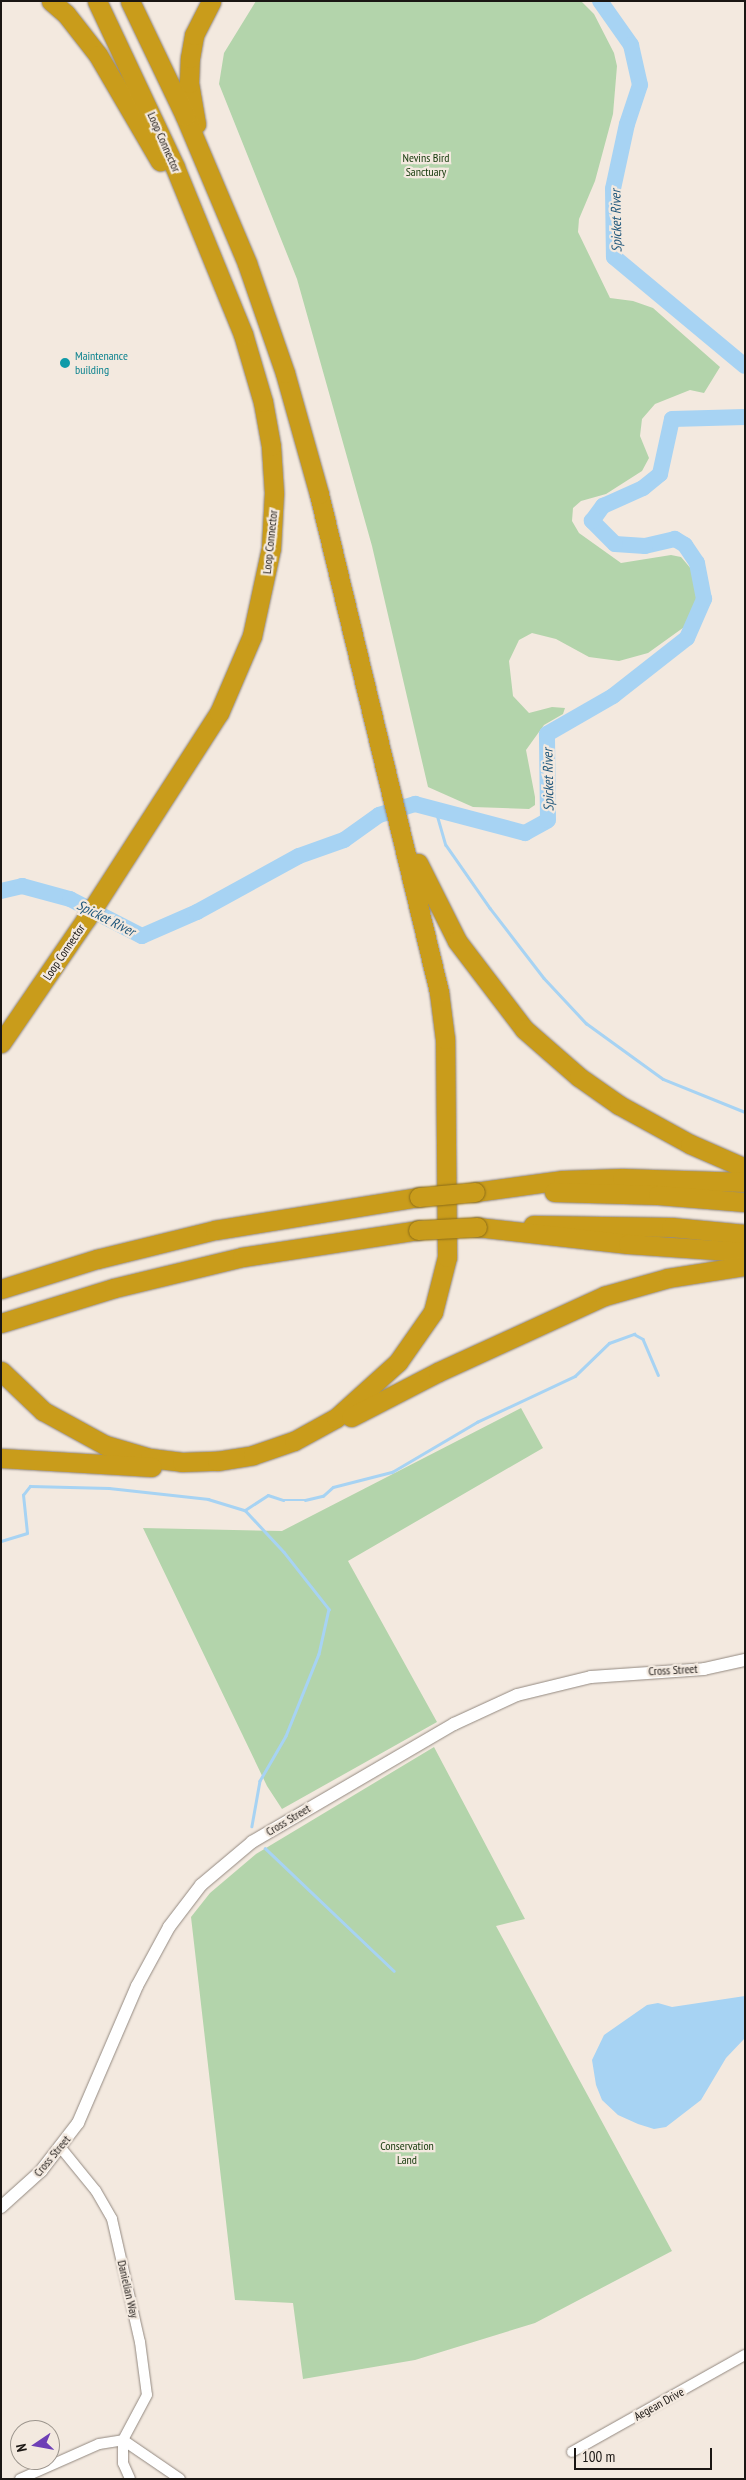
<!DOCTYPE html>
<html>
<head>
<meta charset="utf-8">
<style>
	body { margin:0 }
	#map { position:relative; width:746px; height:2480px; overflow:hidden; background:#f3e9df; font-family:"PT Sans Narrow",sans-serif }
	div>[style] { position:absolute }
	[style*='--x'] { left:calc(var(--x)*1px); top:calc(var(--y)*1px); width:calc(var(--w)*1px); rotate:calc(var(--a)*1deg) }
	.green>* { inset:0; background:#b3d4ab }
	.water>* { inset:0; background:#a7d3f3 }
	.stream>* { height:2.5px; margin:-1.25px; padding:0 1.25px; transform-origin:1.25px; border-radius:1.25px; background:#a7d3f3 }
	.river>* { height:16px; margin:-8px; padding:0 8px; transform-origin:8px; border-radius:8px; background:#a7d3f3 }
	.roads { filter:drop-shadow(0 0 1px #938980) drop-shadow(0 0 1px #938980) }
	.minor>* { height:10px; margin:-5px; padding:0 5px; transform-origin:5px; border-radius:5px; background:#fff }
	.tertiary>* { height:12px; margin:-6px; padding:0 6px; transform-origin:6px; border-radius:6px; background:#fff }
	.motorway>* { height:19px; margin:-9.5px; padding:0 9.5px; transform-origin:9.5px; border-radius:9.5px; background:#c99c1b }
	.bridges { filter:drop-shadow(0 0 1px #8c6d18) drop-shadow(0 0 1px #8c6d18) }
	.motorway-bridge>* { height:19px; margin:-9.5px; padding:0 9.5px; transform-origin:9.5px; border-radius:9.5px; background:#c99c1b }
	.dots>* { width:14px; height:14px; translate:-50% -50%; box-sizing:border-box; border:2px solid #f3e9df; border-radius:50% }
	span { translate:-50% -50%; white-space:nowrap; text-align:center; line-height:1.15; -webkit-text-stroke:4.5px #f3e9df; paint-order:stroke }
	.street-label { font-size:12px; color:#1a1613 }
	.park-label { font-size:12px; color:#133709 }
	.culture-label { font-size:12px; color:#0d838f }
	.left { translate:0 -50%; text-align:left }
	.water-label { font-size:14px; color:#22597d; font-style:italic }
	.frame { position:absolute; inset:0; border:2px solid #1a1613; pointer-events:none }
	.north { position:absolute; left:10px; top:2420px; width:50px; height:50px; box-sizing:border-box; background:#f3e9df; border:1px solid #9c958d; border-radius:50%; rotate:258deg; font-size:14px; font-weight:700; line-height:20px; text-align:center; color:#1a1613 }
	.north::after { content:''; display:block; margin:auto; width:18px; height:22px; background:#6e3fb6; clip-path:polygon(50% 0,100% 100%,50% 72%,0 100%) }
	.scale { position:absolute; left:574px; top:2448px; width:138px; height:22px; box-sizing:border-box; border:2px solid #1a1613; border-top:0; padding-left:6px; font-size:15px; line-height:18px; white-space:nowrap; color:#1a1613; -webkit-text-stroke:4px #f3e9df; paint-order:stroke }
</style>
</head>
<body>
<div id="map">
	<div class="green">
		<div style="clip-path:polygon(256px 1px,581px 1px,594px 14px,614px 53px,617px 66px,613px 114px,595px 181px,579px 219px,578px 232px,610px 298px,633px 301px,653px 308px,720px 367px,704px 393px,690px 390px,655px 404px,642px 419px,640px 436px,649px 458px,642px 471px,606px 494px,581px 501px,573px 508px,572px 521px,579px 533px,621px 563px,671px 555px,681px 557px,692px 570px,697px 590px,695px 609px,687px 625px,648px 653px,619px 661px,589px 657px,556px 639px,532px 633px,519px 640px,509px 661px,513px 696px,529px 713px,552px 707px,565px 708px,563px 714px,544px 725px,526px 750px,535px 797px,535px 805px,529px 809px,473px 807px,428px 787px,372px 546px,297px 279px,219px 84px,224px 53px)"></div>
		<div style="clip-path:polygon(521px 1408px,543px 1448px,348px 1561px,437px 1722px,282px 1809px,267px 1786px,143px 1528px,282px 1531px)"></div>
		<div style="clip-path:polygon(434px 1747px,525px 1919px,496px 1926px,672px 2251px,535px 2323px,415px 2360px,303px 2379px,293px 2303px,235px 2300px,191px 1917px,210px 1893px,256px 1854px)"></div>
	</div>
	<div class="water">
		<div style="clip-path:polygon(745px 1996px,745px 2038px,726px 2058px,701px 2100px,666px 2127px,654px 2129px,638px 2124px,618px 2115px,602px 2100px,596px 2085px,592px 2060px,604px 2035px,647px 2005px,658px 2003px,672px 2007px)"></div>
	</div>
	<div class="stream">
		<div style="--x:436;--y:811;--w:35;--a:74"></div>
		<div style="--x:446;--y:845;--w:77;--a:55.1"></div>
		<div style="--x:490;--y:908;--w:88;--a:52.4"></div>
		<div style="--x:544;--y:978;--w:62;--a:47"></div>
		<div style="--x:586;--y:1023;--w:95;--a:36"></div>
		<div style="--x:663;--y:1079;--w:88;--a:21.9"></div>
		<div style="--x:245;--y:1510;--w:27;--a:-33"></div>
		<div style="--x:268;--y:1495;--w:16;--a:18"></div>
		<div style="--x:283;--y:1500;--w:22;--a:0"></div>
		<div style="--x:305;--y:1500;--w:18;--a:-13"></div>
		<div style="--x:323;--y:1496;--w:13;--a:-42"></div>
		<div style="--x:333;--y:1487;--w:61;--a:-14.3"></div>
		<div style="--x:392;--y:1472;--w:99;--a:-30.5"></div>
		<div style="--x:477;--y:1422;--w:108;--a:-25.1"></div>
		<div style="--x:575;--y:1376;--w:47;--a:-44.1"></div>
		<div style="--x:609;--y:1343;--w:27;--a:-20"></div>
		<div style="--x:634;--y:1334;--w:10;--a:29"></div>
		<div style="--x:643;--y:1339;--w:39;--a:67"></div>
		<div style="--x:1;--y:1541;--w:27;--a:-17"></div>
		<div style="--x:27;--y:1533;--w:38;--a:-96"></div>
		<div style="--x:23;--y:1495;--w:11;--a:-52"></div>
		<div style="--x:30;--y:1486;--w:79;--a:1.5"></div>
		<div style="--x:109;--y:1488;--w:100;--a:6.3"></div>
		<div style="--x:208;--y:1499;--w:39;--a:17"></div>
		<div style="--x:245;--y:1510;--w:57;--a:47.1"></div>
		<div style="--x:284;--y:1552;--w:73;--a:51.7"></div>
		<div style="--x:329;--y:1609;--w:46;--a:102.5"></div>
		<div style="--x:319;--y:1654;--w:88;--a:111.9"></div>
		<div style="--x:286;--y:1736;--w:52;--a:120"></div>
		<div style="--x:260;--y:1781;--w:46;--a:100.1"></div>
		<div style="--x:265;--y:1848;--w:178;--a:43.6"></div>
	</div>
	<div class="river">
		<div style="--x:600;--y:1;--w:54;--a:54.8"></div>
		<div style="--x:631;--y:45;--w:41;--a:77.3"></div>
		<div style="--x:640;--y:85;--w:41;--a:108.4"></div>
		<div style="--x:627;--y:124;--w:66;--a:102.2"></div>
		<div style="--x:613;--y:189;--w:68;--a:89.2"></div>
		<div style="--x:614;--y:257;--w:170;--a:39.8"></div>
		<div style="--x:1;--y:891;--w:22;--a:-13"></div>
		<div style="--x:22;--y:886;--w:50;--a:15.2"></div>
		<div style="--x:70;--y:899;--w:81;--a:27.2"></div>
		<div style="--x:142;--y:936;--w:60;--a:-23.6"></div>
		<div style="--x:197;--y:912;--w:116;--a:-28.8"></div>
		<div style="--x:299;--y:856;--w:48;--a:-19.6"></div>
		<div style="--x:344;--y:840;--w:43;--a:-35.5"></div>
		<div style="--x:379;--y:815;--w:38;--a:-17"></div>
		<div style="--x:415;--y:804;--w:114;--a:14.8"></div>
		<div style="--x:525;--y:833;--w:26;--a:-29"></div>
		<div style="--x:548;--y:820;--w:86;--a:-90.7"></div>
		<div style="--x:547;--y:734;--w:76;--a:-29.9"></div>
		<div style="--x:613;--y:696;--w:94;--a:-38.1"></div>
		<div style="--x:687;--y:638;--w:43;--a:-66.4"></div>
		<div style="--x:704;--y:599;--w:37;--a:-101"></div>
		<div style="--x:697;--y:563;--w:22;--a:-124"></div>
		<div style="--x:685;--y:545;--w:12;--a:-149"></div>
		<div style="--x:675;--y:539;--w:31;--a:167"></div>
		<div style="--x:645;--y:546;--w:30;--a:-176"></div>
		<div style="--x:615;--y:544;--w:33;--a:-135"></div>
		<div style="--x:592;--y:521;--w:19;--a:-54"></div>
		<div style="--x:603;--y:506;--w:44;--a:-24.2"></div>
		<div style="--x:643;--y:488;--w:22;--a:-39"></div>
		<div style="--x:660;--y:474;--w:56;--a:-77.7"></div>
		<div style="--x:672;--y:419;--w:73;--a:-1.6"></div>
	</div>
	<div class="roads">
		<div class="minor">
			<div style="--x:61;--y:2148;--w:55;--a:50.9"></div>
			<div style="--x:96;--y:2191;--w:32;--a:60"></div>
			<div style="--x:112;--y:2219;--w:126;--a:77.2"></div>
			<div style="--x:140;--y:2342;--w:53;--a:82.5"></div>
			<div style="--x:147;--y:2395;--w:51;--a:118.1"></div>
			<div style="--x:123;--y:2440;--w:23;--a:90"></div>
			<div style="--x:123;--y:2463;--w:17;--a:66"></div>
			<div style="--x:123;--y:2440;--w:69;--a:34.4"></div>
			<div style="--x:572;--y:2452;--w:198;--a:-29.3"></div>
			<div style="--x:20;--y:2479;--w:86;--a:-23.9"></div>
			<div style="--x:99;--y:2444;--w:24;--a:-9"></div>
		</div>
		<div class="tertiary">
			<div style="--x:1;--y:2207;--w:54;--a:-42"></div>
			<div style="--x:41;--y:2171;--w:61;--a:-52.4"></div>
			<div style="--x:78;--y:2123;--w:149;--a:-66.7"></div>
			<div style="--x:137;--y:1986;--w:67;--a:-61.5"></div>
			<div style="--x:169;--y:1927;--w:53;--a:-52.7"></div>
			<div style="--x:201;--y:1885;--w:67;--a:-40.1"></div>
			<div style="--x:252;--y:1842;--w:234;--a:-30.3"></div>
			<div style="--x:454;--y:1724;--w:69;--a:-24.7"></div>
			<div style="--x:517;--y:1695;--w:76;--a:-13.7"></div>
			<div style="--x:591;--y:1677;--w:113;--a:-4"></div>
			<div style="--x:704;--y:1669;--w:42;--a:-12.4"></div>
		</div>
		<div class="motorway">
			<div style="--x:51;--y:1;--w:20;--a:41"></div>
			<div style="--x:66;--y:14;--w:52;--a:52"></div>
			<div style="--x:98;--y:55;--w:123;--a:59.7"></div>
			<div style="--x:196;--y:124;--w:42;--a:-99.7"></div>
			<div style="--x:189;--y:83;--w:25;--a:-88"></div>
			<div style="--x:190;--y:58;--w:23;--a:-80"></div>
			<div style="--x:194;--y:35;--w:38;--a:-63"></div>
			<div style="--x:418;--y:863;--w:87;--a:63.4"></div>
			<div style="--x:457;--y:941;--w:111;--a:52.7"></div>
			<div style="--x:524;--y:1029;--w:73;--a:41.1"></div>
			<div style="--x:579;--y:1077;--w:49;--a:35"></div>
			<div style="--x:619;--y:1105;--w:81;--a:28.8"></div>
			<div style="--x:690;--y:1144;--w:60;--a:23.6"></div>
			<div style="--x:1;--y:1043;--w:150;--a:-55.6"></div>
			<div style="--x:86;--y:919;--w:245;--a:-57.2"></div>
			<div style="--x:219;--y:713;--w:84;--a:-66.8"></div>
			<div style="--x:252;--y:636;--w:90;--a:-77.8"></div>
			<div style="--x:271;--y:548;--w:55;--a:-86.9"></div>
			<div style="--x:274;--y:493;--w:47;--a:-93.7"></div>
			<div style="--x:271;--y:446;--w:45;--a:-100.3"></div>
			<div style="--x:263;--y:402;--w:71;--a:-106.4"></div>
			<div style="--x:243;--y:334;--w:180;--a:-112.2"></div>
			<div style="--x:175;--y:167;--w:183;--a:-115.2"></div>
			<div style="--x:475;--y:1192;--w:89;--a:-7.8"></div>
			<div style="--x:563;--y:1180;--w:59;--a:-1.9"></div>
			<div style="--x:622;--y:1178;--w:123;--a:1.9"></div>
			<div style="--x:554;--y:1192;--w:104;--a:1.7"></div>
			<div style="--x:658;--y:1195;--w:87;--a:4.6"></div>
			<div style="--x:533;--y:1225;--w:138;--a:0.8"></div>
			<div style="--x:671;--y:1227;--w:74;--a:5.4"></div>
			<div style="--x:477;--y:1227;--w:152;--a:6.4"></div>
			<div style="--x:628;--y:1244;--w:117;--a:3.9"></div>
			<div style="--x:1;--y:1289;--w:101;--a:-17.4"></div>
			<div style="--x:97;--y:1259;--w:122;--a:-13.8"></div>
			<div style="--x:215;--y:1230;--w:207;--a:-9.2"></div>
			<div style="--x:1;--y:1323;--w:118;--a:-17.2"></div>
			<div style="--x:114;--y:1288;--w:132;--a:-13.6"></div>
			<div style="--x:242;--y:1257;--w:178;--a:-8.7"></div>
			<div style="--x:1;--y:1371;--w:58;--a:43.6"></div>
			<div style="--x:43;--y:1411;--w:71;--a:28.7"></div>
			<div style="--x:105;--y:1445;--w:47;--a:16.1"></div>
			<div style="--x:150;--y:1458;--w:32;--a:7"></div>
			<div style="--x:182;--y:1462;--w:35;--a:-2"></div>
			<div style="--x:217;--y:1461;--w:36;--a:-9"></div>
			<div style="--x:253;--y:1455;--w:43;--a:-18.9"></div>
			<div style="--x:294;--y:1441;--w:48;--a:-28.7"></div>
			<div style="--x:336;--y:1418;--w:84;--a:-42.1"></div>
			<div style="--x:398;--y:1362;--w:61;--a:-55"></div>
			<div style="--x:433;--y:1312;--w:57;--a:-75.7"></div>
			<div style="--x:447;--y:1257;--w:218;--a:-90.5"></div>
			<div style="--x:445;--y:1039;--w:47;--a:-97.3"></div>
			<div style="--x:439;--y:992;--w:512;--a:-103.55"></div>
			<div style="--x:319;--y:494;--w:126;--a:-105.7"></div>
			<div style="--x:285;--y:373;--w:116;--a:-109.1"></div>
			<div style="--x:247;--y:263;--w:160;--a:-112.9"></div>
			<div style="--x:185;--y:116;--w:127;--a:-115.6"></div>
			<div style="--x:351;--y:1417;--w:98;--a:-27.3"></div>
			<div style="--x:438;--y:1372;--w:183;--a:-24.6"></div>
			<div style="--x:604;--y:1296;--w:66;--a:-15.7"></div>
			<div style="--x:668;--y:1278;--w:78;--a:-8.9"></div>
			<div style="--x:1;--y:1458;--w:151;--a:3.4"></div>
		</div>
	</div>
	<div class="bridges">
		<div class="motorway-bridge">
			<div style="--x:419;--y:1197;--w:56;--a:-5.1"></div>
			<div style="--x:418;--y:1230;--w:59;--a:-2.9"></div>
		</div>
	</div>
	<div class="dots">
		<div style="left:65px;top:363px;background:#0f9aa8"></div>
	</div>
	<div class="street-label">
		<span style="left:164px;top:142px;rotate:66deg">Loop Connector</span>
		<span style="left:270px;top:542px;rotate:-84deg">Loop Connector</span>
		<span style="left:64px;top:952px;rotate:-56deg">Loop Connector</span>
		<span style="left:673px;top:1670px;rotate:-3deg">Cross Street</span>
		<span style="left:288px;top:1820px;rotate:-31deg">Cross Street</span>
		<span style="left:52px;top:2156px;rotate:-50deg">Cross Street</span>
		<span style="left:128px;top:2289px;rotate:77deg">Danielian Way</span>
		<span style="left:659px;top:2404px;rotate:-29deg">Aegean Drive</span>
	</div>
	<div class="park-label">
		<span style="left:426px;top:165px">Nevins Bird<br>Sanctuary</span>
		<span style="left:407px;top:2153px">Conservation<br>Land</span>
	</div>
	<div class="culture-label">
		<span class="left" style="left:75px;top:363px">Maintenance<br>building</span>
	</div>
	<div class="water-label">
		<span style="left:616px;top:221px;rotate:-91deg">Spicket River</span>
		<span style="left:548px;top:780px;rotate:-91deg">Spicket River</span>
		<span style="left:106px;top:918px;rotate:27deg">Spicket River</span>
	</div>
	<div class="frame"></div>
	<div class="north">N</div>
	<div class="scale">100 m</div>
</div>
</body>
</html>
